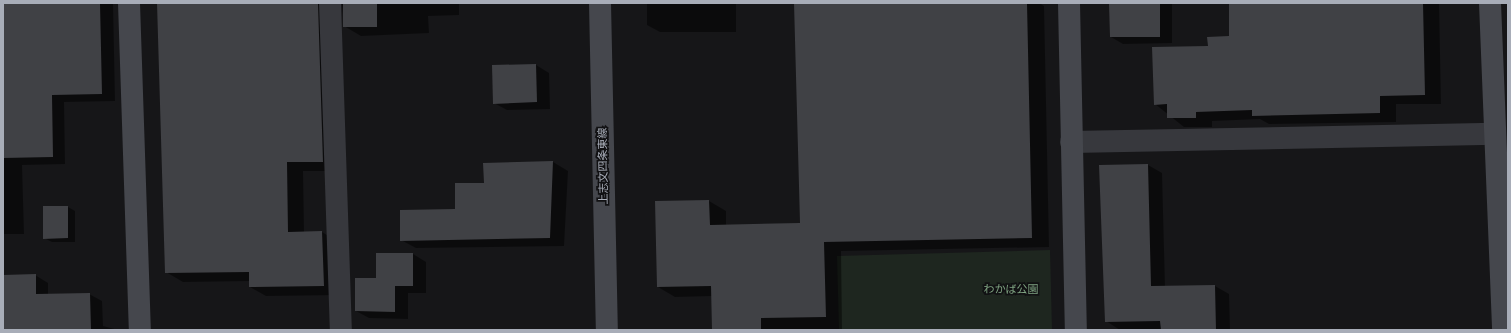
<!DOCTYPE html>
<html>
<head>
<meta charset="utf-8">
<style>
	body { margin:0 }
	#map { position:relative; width:1511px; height:333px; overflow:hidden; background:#161618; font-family:Signika,"Noto Sans JP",sans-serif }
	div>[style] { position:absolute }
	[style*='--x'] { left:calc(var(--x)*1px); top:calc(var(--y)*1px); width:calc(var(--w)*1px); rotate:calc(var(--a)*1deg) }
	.green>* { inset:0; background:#1e261f }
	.shadow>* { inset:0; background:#0007 }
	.building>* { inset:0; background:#404145 }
	.street>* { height:22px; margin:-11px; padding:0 11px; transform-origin:11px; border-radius:11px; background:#37383d }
	.secondary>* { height:22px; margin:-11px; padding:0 11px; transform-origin:11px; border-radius:11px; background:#45474d }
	span { translate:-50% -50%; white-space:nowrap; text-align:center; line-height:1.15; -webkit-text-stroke:3.5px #111113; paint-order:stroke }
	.street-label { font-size:11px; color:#a8adb8 }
	.park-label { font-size:11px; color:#7fa381 }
	.frame { position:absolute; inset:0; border:4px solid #a8adb8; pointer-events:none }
</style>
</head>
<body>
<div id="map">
	<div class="green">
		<div style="clip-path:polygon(1050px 250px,1052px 330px,839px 330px,837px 256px)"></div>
	</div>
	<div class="shadow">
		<div style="clip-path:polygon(3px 3px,113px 3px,115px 101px,64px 102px,65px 164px,22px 165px,24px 234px,3px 234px)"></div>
		<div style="clip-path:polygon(159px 3px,340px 3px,339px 171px,303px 171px,304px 232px,322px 232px,338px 242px,340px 295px,266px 296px,250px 287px,250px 281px,183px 282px,166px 272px)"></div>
		<div style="clip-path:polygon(342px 3px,459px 3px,459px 15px,428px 16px,429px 33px,361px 36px,344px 26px)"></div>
		<div style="clip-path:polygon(647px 3px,736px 3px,736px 32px,660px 32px,647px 25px)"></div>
		<div style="clip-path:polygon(796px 3px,1039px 3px,1044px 6px,1049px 247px,841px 251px,842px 330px,713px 330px,712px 296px,675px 297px,658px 287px,656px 202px,709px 201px,726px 211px,726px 226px,802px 224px)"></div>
		<div style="clip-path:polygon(1110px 3px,1172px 3px,1172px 43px,1123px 44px,1111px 37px)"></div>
		<div style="clip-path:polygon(1230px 3px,1439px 3px,1441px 104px,1396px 104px,1396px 122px,1269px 124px,1260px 119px,1212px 121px,1212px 127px,1184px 127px,1155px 104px,1209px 47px,1230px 37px)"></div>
		<div style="clip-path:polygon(536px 65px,549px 73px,550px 109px,507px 110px,494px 103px)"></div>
		<div style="clip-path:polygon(553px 162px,568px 171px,564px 246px,416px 248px,401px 240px,456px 210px,485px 184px,484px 164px)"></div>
		<div style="clip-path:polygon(1148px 165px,1162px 173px,1165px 287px,1215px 286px,1229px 294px,1230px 330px,1120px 330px,1106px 321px)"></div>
		<div style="clip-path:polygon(68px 207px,75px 211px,75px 242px,52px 242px,44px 238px)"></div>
		<div style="clip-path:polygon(413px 254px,426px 262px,426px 293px,408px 293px,408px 319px,369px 318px,356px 311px,377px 279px)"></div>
		<div style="clip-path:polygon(35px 275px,48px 283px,48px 294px,89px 294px,102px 301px,103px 326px,118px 330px,3px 330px,3px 276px)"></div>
	</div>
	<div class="building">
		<div style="clip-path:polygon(3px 3px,100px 3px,102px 94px,52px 95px,53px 157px,3px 158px)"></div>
		<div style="clip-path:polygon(157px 3px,318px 3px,323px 162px,287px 162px,288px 232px,322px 231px,324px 286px,249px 287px,249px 272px,165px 273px)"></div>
		<div style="clip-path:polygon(343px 3px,377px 3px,377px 27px,343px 27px)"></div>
		<div style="clip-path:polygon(794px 3px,1027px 3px,1032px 238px,824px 242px,826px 317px,761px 318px,761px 330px,712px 330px,711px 286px,657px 287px,655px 201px,709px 200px,710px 225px,800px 223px)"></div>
		<div style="clip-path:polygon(1109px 3px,1160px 3px,1160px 37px,1110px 37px)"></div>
		<div style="clip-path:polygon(1229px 3px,1423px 3px,1425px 95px,1380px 96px,1380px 113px,1252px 116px,1252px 110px,1196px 112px,1196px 118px,1167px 118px,1167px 104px,1154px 105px,1152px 47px,1208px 46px,1207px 37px,1229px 36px)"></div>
		<div style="clip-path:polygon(536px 64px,537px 102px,493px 104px,492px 65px)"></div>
		<div style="clip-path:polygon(553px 161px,550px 238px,400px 241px,400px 210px,455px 209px,455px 183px,484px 183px,483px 163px)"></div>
		<div style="clip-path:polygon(1148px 164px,1151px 286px,1215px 285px,1216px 330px,1161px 330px,1160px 321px,1105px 322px,1099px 165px)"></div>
		<div style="clip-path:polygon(43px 206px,68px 206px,68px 238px,43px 239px)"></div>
		<div style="clip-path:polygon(376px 253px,413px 253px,413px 286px,395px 286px,395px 312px,355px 311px,355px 278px,376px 278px)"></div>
		<div style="clip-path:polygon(36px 274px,36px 294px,90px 293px,91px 330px,3px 330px,3px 275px)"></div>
	</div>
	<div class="street">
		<div style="--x:330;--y:3;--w:327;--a:88.1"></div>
		<div style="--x:1071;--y:142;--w:424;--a:-1.1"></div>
	</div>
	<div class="secondary">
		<div style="--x:129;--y:3;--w:327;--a:88.1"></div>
		<div style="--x:600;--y:3;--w:327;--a:88.8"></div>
		<div style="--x:1069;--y:3;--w:327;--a:88.8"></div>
		<div style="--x:1490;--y:3;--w:327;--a:87.7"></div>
	</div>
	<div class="street-label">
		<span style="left:604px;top:166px;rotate:-91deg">上志文四条東線</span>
	</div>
	<div class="park-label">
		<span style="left:1011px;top:290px">わかば公園</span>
	</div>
	<div class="frame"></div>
</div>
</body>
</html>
